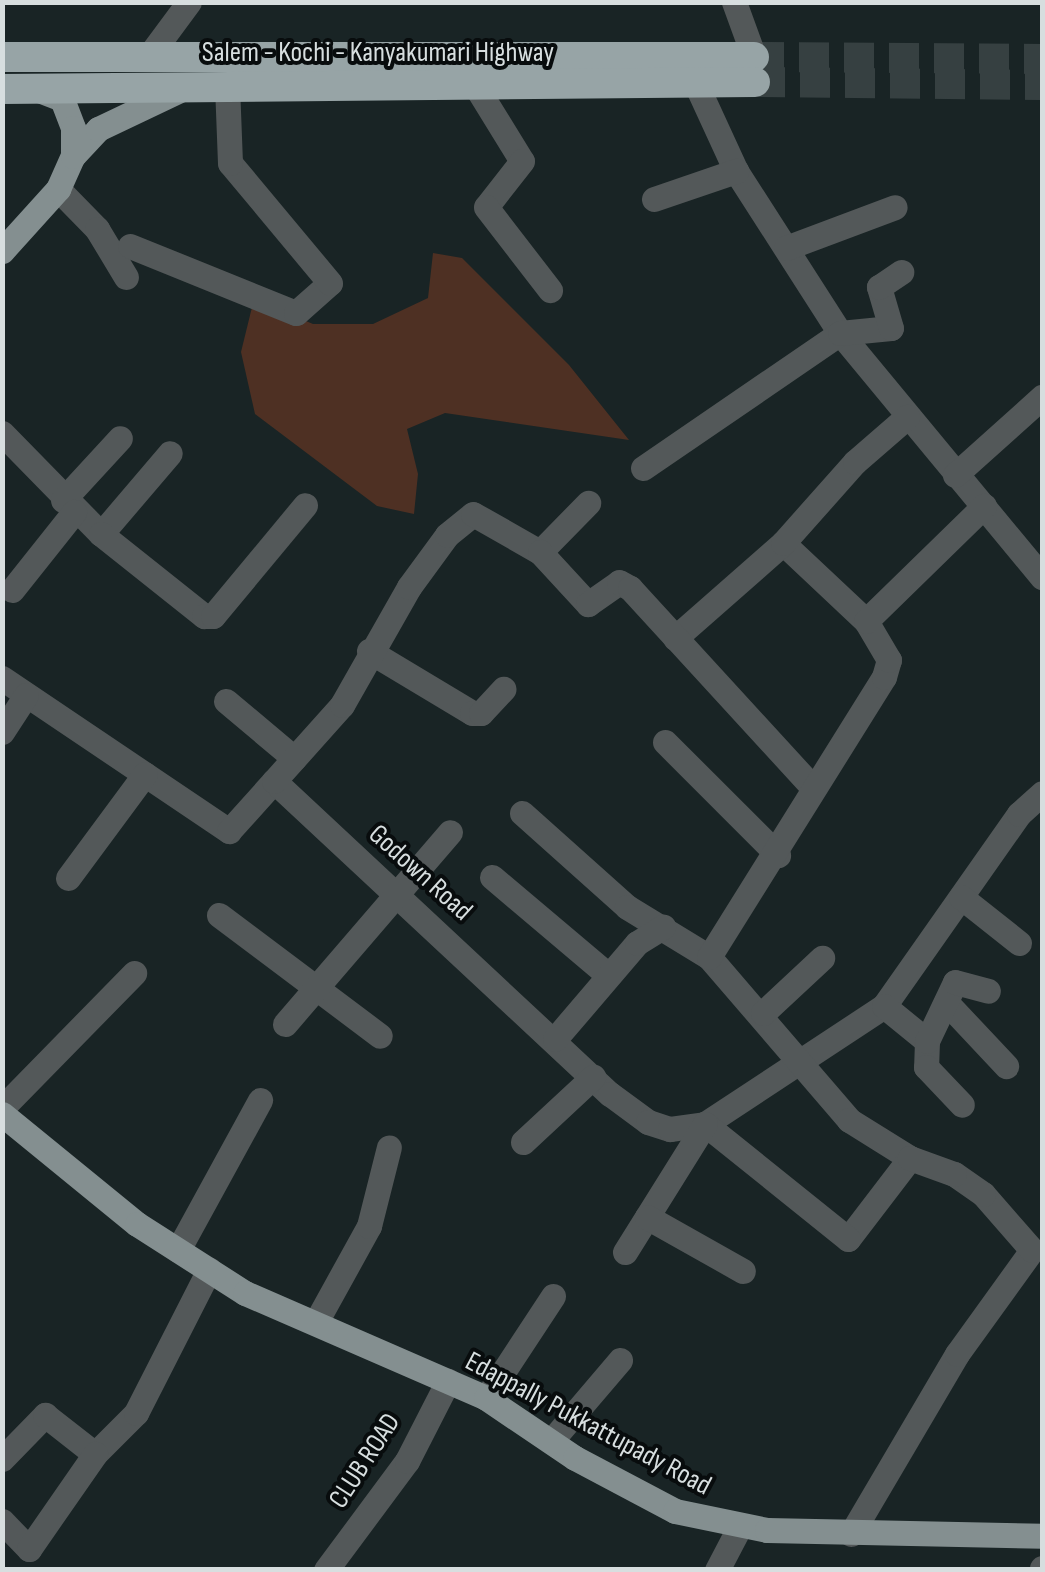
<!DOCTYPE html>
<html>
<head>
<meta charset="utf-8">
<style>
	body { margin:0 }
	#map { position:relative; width:1045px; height:1572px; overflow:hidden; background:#192425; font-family:"Sofia Sans Condensed",sans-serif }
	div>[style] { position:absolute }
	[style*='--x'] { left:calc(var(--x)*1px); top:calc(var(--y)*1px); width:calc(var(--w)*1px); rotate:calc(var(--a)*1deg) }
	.green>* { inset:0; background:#4e3023 }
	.highway-tunnel>* { height:30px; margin-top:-15px; transform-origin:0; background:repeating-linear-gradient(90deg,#364041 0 30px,transparent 0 45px) }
	.minor>* { height:25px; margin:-12.5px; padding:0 12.5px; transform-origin:12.5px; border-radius:12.5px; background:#535859 }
	.major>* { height:25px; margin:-12.5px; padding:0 12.5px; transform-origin:12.5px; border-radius:12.5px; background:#848f90 }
	.highway>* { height:30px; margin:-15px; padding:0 15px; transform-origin:15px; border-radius:15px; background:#97a4a6 }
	span { translate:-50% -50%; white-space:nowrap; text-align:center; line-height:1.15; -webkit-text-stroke:8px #080c0d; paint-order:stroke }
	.street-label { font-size:28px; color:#d7dedf }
	.frame { position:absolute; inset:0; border:5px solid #d7dedf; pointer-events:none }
</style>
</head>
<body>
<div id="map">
	<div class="green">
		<div style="clip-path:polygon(433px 253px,462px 258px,569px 365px,629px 440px,445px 413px,407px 429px,418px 474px,414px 514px,377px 506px,255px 414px,241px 352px,254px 299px,313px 324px,373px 324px,428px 298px)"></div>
	</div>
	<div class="highway-tunnel">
		<div style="--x:754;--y:57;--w:288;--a:0.4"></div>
		<div style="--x:755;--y:82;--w:287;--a:0.6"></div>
	</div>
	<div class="minor">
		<div style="--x:734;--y:2;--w:59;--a:70"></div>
		<div style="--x:149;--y:56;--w:67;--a:-53.5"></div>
		<div style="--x:696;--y:84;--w:96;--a:65.3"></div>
		<div style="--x:736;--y:171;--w:193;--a:57.3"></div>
		<div style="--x:840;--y:333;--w:317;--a:50.4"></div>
		<div style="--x:475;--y:85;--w:89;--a:58.3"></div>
		<div style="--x:522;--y:161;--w:58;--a:128"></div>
		<div style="--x:486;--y:207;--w:105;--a:52.4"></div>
		<div style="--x:58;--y:189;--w:56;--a:45.7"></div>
		<div style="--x:97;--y:229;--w:56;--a:58.9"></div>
		<div style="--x:654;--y:199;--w:87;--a:-18.9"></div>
		<div style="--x:130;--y:246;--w:179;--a:22"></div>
		<div style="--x:296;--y:313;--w:45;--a:-41.4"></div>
		<div style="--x:330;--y:283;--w:156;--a:-129.8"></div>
		<div style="--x:230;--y:163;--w:77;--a:-92.2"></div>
		<div style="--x:786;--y:248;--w:116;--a:-20.6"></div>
		<div style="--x:2;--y:433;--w:141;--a:45.6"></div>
		<div style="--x:101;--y:534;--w:106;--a:-49.6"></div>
		<div style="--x:643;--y:468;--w:239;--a:-34.4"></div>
		<div style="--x:840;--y:333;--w:51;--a:-5.6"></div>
		<div style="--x:891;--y:328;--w:43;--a:-106.3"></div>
		<div style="--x:879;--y:287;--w:27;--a:-34"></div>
		<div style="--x:955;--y:475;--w:117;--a:-41.9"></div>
		<div style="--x:63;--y:500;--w:84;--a:-47.4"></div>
		<div style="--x:101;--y:534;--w:132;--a:38.5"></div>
		<div style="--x:204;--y:616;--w:9;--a:0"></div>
		<div style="--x:213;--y:616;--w:144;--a:-50.3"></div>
		<div style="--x:783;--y:543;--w:114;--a:43.2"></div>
		<div style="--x:540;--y:552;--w:69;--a:-45.6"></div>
		<div style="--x:12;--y:590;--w:100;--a:-51.5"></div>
		<div style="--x:675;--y:638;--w:144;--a:-41.3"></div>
		<div style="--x:783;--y:543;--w:108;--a:-48.4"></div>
		<div style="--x:855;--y:462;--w:69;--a:-40.9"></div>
		<div style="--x:369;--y:651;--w:120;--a:31"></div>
		<div style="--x:472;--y:713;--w:9;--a:0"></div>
		<div style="--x:481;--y:713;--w:33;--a:-47"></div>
		<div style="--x:2;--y:678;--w:274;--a:34"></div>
		<div style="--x:229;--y:831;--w:67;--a:-48"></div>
		<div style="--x:274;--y:781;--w:459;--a:43"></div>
		<div style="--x:610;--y:1094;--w:47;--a:36.4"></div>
		<div style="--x:648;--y:1122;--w:23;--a:18"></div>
		<div style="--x:670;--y:1129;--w:35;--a:-8"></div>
		<div style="--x:705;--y:1124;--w:214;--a:-33.4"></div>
		<div style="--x:884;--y:1006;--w:235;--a:-54.9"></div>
		<div style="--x:1019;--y:814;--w:31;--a:-42"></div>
		<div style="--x:226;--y:701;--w:89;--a:40"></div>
		<div style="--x:2;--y:732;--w:44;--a:-57"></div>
		<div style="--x:665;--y:742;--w:160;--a:45"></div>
		<div style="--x:274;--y:781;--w:102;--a:-48.2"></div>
		<div style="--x:342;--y:705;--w:136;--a:-60.4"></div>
		<div style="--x:409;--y:587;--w:64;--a:-53.8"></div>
		<div style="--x:447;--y:535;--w:33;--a:-39"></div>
		<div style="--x:473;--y:514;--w:77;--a:29.6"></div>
		<div style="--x:540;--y:552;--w:71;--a:47.3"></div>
		<div style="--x:588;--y:604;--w:38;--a:-35"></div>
		<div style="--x:619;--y:582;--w:13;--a:29"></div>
		<div style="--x:630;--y:588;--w:271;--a:47.5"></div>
		<div style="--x:522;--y:813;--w:141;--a:41.8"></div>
		<div style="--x:627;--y:907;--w:96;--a:31.4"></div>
		<div style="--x:709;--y:957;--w:215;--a:49.3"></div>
		<div style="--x:849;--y:1120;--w:72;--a:31.9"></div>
		<div style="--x:910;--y:1158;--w:102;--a:127.4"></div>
		<div style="--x:848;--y:1239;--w:184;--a:-141.2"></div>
		<div style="--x:705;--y:1124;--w:151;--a:122"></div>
		<div style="--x:492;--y:877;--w:152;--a:40.2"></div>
		<div style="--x:68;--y:878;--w:129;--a:-53.5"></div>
		<div style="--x:961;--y:897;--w:74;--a:38.4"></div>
		<div style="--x:219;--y:915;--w:201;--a:36.9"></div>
		<div style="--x:709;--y:957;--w:330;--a:-58"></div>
		<div style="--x:884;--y:677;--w:18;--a:-74"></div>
		<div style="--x:889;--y:660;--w:45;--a:-120.5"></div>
		<div style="--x:866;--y:621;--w:165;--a:-44.3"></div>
		<div style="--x:946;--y:1002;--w:88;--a:46.8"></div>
		<div style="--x:884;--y:1006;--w:55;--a:39.1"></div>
		<div style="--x:927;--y:1041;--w:26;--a:92"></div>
		<div style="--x:926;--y:1067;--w:52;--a:46.5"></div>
		<div style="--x:763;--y:1013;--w:81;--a:-43"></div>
		<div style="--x:285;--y:1024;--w:253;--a:-49.3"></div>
		<div style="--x:555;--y:1039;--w:126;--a:-49.5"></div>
		<div style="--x:637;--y:943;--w:31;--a:-32"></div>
		<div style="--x:927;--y:1041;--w:65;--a:-64.6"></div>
		<div style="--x:955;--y:982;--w:34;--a:15"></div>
		<div style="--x:2;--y:1108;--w:189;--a:-45.6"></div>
		<div style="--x:523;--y:1142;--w:96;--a:-42.9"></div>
		<div style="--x:647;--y:1217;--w:110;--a:29.4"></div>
		<div style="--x:178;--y:1250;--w:171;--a:-61.3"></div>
		<div style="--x:316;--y:1322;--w:110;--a:-61.1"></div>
		<div style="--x:369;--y:1226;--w:81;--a:-75.8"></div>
		<div style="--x:486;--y:1398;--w:122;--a:-56.7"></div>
		<div style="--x:552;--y:1440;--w:105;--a:-49.6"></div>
		<div style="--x:2;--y:1459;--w:62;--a:-45.7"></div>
		<div style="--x:45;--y:1415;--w:63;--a:38"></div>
		<div style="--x:95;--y:1454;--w:58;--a:-45"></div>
		<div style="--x:136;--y:1413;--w:161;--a:-63"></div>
		<div style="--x:2;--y:1521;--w:39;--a:46"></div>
		<div style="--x:29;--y:1549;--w:116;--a:-55.2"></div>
		<div style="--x:851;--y:1534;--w:209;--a:-59.5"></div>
		<div style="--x:957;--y:1354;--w:128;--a:-54.2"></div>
		<div style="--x:1032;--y:1250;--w:74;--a:-131.2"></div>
		<div style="--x:983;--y:1194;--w:35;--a:-145"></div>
		<div style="--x:954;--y:1174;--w:47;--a:-160"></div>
		<div style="--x:326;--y:1570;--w:136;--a:-53.4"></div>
		<div style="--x:407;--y:1461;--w:90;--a:-62.9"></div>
		<div style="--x:717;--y:1570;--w:47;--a:-62.4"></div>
		<div style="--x:1042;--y:1570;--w:2;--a:-90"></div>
	</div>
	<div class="major">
		<div style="--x:39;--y:90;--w:25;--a:21"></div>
		<div style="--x:62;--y:99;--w:31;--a:69"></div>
		<div style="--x:73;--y:128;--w:28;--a:90"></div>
		<div style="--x:2;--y:251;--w:84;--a:-47.9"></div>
		<div style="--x:58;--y:189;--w:36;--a:-66"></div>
		<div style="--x:73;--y:156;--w:37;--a:-47"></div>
		<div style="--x:98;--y:129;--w:89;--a:-25.4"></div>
		<div style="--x:2;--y:1114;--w:174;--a:39.2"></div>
		<div style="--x:137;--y:1224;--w:128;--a:32.6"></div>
		<div style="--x:245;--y:1293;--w:263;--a:23.5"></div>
		<div style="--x:486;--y:1398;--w:107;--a:34"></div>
		<div style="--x:575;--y:1458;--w:113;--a:27.9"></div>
		<div style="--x:675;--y:1511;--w:94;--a:11.7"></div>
		<div style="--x:767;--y:1530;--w:275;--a:1.2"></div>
	</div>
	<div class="highway">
		<div style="--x:2;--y:57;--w:752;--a:0"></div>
		<div style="--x:2;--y:89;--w:753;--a:-0.53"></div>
	</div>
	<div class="street-label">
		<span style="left:378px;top:53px">Salem - Kochi - Kanyakumari Highway</span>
		<span style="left:420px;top:873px;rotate:42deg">Godown Road</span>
		<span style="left:588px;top:1424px;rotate:28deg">Edappally Pukkattupady Road</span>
		<span style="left:365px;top:1461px;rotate:-57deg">CLUB ROAD</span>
	</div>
	<div class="frame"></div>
</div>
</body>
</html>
